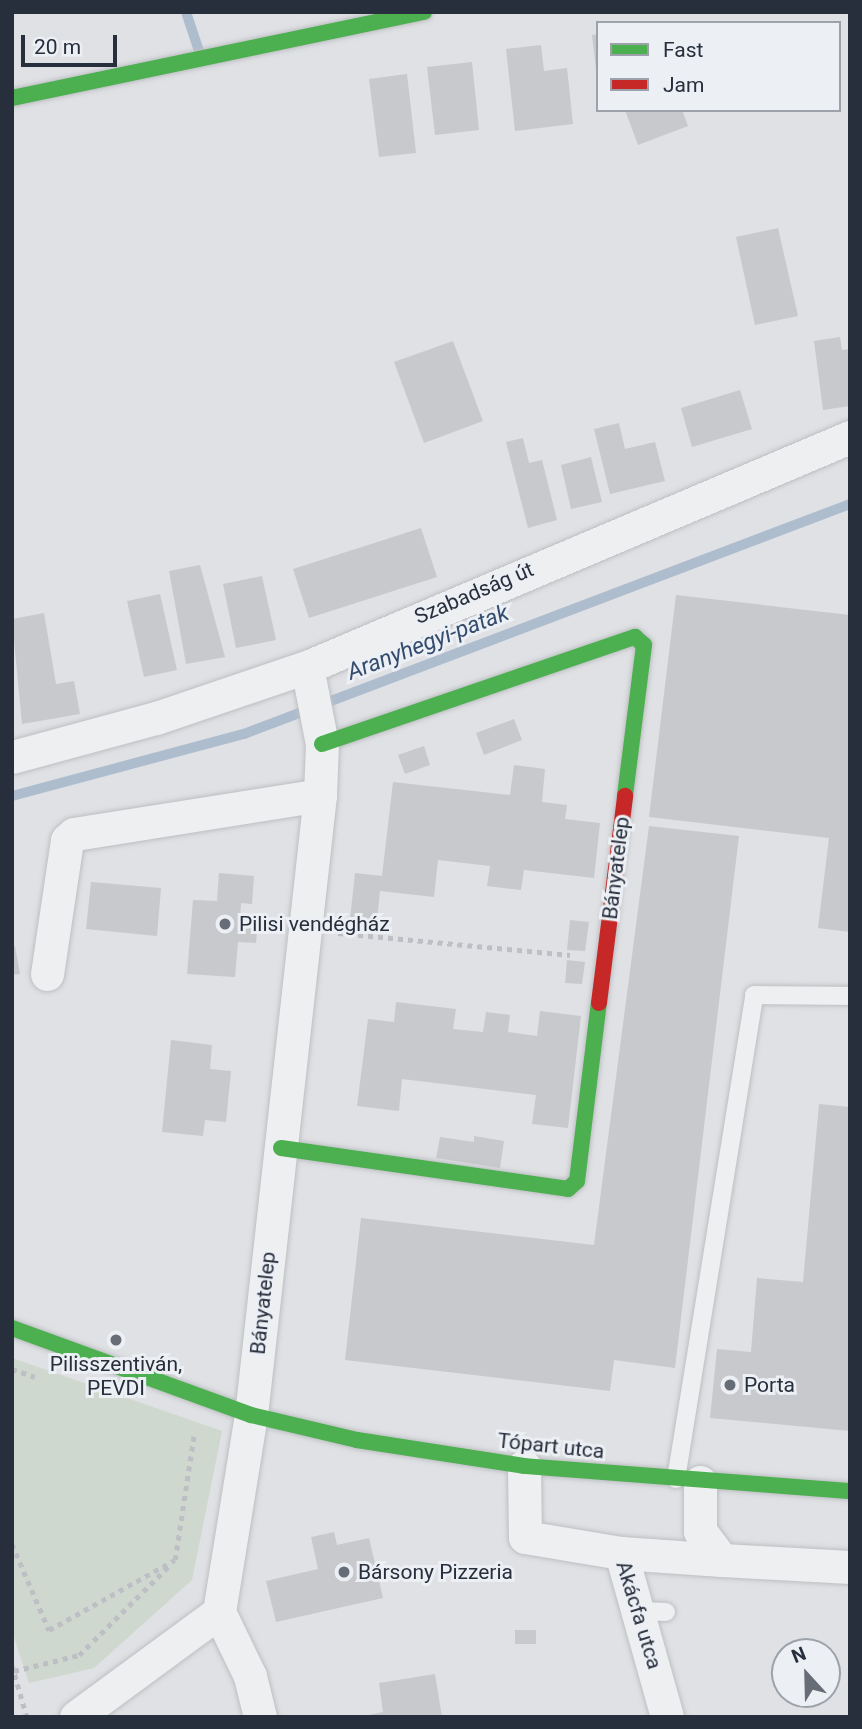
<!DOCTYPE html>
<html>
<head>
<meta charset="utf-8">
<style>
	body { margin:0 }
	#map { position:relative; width:862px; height:1729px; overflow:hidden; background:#dfe1e4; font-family:Roboto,sans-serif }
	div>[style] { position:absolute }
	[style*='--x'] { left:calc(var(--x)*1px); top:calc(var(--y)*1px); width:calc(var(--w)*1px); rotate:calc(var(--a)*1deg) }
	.green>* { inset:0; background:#cfd8cf }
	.stream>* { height:10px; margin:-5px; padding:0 5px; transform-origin:5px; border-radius:5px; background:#aebdce }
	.building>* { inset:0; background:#c7c9cc }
	.path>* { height:4.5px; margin-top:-2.25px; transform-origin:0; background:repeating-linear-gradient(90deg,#bebfc4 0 5px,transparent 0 10px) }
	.roads { filter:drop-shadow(0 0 2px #bdbfc2) drop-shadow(0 0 2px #bdbfc2) }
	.lane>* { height:18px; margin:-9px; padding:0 9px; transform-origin:9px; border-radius:9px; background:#eeeff1 }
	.street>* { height:33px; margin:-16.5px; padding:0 16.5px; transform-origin:16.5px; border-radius:16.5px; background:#eeeff1 }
	.fast>* { height:16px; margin:-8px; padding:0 8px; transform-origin:8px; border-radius:8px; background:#4caf50 }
	.jam>* { height:16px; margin:-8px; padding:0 8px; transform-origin:8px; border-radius:8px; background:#c62828 }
	.dots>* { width:19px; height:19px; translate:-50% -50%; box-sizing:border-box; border:4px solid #eceff4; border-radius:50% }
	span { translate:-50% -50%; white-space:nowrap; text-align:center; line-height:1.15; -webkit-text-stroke:6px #eceff4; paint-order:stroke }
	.street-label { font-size:21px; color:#272e3c }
	.poi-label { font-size:21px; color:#272e3c }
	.left { translate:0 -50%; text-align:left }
	.water-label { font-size:23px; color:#334c6e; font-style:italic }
	.frame { position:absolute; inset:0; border:14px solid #272e3c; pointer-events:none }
	.legend { position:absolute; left:596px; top:21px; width:245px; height:91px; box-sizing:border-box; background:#eceff4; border:2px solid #9da2aa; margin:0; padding:9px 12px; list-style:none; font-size:21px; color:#272e3c }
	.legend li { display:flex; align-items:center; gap:14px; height:35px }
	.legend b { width:35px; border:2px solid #9da2aa }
	.north { position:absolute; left:771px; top:1638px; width:70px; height:70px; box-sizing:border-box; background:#eceff4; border:2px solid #9da2aa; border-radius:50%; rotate:338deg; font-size:19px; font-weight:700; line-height:28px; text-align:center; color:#272e3c }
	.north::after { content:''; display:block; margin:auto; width:24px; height:32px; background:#676d77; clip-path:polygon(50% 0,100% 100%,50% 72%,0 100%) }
	.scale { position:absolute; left:21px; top:35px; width:96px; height:32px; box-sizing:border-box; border:4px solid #272e3c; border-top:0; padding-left:9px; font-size:21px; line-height:24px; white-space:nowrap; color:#272e3c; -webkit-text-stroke:5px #eceff4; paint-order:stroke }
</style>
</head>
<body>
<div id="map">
	<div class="green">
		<div style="clip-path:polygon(12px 1358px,222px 1431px,192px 1580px,94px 1668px,29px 1683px,12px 1631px)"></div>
	</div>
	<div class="stream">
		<div style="--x:186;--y:12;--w:41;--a:71.6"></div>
		<div style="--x:12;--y:796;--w:240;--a:-15"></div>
		<div style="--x:244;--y:734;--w:648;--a:-20.78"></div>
	</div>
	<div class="building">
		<div style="clip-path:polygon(598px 34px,598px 69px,596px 69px,592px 35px)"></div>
		<div style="clip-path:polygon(541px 45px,544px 71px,567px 68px,573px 124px,515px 131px,506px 49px)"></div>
		<div style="clip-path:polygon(472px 62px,479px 130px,435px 135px,427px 67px)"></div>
		<div style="clip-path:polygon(407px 74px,416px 153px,379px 157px,369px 79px)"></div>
		<div style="clip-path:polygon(625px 110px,682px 110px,688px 126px,638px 145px)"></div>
		<div style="clip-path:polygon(778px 228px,798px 316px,755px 325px,736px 237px)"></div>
		<div style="clip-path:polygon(840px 337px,842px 350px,850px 349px,850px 406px,823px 410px,814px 341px)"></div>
		<div style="clip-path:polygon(453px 341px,483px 421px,424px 443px,394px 362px)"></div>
		<div style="clip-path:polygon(740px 390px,752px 429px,692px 447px,681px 408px)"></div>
		<div style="clip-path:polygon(619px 423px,625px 449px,655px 442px,665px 481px,610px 494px,594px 429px)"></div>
		<div style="clip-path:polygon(523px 438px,529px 463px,542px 460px,557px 520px,528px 528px,506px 442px)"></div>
		<div style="clip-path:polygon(591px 457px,602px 502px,571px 509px,561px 465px)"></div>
		<div style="clip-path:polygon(421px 528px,437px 577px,309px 618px,293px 569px)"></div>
		<div style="clip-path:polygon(200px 565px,225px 657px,186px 664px,169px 571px)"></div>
		<div style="clip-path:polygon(262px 576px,276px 640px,236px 648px,223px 584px)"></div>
		<div style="clip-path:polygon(160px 594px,177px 670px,144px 677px,127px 601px)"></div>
		<div style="clip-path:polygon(676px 595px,850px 615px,850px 932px,818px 928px,829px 838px,649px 817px)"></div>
		<div style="clip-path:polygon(44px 613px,56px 684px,74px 681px,80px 714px,22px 724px,12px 619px)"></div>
		<div style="clip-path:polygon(514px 719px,522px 740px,484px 755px,476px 733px)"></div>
		<div style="clip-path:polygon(424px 746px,430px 765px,405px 774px,398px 755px)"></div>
		<div style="clip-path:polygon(514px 765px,545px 769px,542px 802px,567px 805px,565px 819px,600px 823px,594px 878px,524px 870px,521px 890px,487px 886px,490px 866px,438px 860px,434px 897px,380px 891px,376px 931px,349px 928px,355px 873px,382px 876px,393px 782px,510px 795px)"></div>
		<div style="clip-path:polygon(649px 826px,739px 836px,675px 1368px,614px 1360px,610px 1391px,345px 1360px,361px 1218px,594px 1245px)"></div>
		<div style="clip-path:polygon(219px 873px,254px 876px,252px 904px,241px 903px,240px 919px,258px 920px,256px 943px,238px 942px,235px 977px,187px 974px,193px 900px,217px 901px)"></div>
		<div style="clip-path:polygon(91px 882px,161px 888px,157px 936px,86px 929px)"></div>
		<div style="clip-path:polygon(570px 920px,589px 922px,585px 951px,567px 950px)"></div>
		<div style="clip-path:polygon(15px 946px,20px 974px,12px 975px,12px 947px)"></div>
		<div style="clip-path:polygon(567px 960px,585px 962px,582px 984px,565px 983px)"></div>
		<div style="clip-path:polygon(396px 1002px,456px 1009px,453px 1029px,483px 1032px,486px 1012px,510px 1015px,508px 1032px,537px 1036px,540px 1011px,581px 1016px,568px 1128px,532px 1124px,536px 1095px,402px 1079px,399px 1111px,357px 1106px,368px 1019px,394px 1022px)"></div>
		<div style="clip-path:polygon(171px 1040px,212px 1045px,210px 1069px,231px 1071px,226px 1122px,205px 1120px,203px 1136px,162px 1132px)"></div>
		<div style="clip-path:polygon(819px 1104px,850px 1107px,850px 1431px,710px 1418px,717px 1349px,751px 1352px,757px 1278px,803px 1282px)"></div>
		<div style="clip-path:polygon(474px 1136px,504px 1141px,500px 1168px,436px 1158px,440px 1137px,474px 1142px)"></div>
		<div style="clip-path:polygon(334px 1532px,337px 1545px,369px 1538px,383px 1598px,276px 1622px,266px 1581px,318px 1569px,311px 1537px)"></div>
		<div style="clip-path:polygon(515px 1630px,536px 1630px,536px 1644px,515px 1644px)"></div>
		<div style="clip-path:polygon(435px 1674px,442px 1717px,360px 1717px,383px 1712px,379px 1683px)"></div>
	</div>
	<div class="path">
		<div style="--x:338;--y:933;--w:233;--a:5.4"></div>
		<div style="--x:12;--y:1369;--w:24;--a:19"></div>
		<div style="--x:12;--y:1544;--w:94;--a:66.7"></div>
		<div style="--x:49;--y:1630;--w:144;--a:-29.1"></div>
		<div style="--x:175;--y:1560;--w:127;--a:-81.4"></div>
		<div style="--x:12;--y:1665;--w:54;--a:73.9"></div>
		<div style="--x:14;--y:1671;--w:67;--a:-13.8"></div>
		<div style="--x:79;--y:1655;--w:128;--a:-44.7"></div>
	</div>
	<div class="roads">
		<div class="lane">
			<div style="--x:676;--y:1479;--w:490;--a:-80.8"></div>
			<div style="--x:754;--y:995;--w:96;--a:0.6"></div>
			<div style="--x:639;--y:1611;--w:27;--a:2"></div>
		</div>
		<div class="street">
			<div style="--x:12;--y:757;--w:149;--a:-15.2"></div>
			<div style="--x:156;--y:718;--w:159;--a:-18.7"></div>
			<div style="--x:307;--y:667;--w:590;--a:-22.96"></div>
			<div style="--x:47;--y:974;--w:135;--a:-81.5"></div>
			<div style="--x:67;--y:840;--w:9;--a:-41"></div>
			<div style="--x:74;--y:834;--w:249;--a:-9"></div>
			<div style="--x:524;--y:1466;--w:71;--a:89.2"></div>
			<div style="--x:525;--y:1537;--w:97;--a:9.5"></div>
			<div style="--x:621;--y:1553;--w:170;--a:74.3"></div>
			<div style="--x:700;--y:1482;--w:49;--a:90"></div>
			<div style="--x:700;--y:1531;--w:36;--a:53"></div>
			<div style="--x:722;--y:1560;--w:128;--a:3.1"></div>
			<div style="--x:621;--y:1553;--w:101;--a:4"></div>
			<div style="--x:219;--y:1612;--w:200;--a:-80.8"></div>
			<div style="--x:251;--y:1415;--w:624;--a:-83.65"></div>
			<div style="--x:320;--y:795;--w:51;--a:-87.8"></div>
			<div style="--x:322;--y:744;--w:78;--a:-101"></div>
			<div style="--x:219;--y:1612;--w:71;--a:64.2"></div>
			<div style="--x:250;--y:1676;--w:42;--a:76.3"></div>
			<div style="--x:76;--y:1717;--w:177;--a:-36.3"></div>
		</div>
		<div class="fast">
			<div style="--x:12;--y:98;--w:421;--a:-11.8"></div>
			<div style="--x:322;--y:744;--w:331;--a:-18.9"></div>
			<div style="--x:635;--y:637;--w:12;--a:42"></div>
			<div style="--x:644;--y:645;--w:152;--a:97.2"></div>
			<div style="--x:281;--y:1148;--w:290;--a:8.1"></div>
			<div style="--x:568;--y:1189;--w:12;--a:-42"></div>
			<div style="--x:577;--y:1181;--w:179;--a:-83"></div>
			<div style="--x:12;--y:1328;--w:254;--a:20"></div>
			<div style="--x:251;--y:1415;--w:109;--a:13.3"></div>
			<div style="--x:357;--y:1440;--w:169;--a:8.8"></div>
			<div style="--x:524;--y:1466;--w:327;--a:4.4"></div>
		</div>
		<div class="jam">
			<div style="--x:599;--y:1003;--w:209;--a:-82.8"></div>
		</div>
	</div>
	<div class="dots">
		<div style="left:225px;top:924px;background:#676d77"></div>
		<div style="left:116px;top:1340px;background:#676d77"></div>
		<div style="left:730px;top:1385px;background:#676d77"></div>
		<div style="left:344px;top:1572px;background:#676d77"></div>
	</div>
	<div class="street-label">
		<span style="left:474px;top:593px;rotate:-23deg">Szabadság út</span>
		<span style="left:616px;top:868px;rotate:-83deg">Bányatelep</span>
		<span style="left:263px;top:1303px;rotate:-84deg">Bányatelep</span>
		<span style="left:551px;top:1446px;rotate:6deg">Tópart utca</span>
		<span style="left:639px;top:1615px;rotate:73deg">Akácfa utca</span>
	</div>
	<div class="poi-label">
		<span class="left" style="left:239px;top:924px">Pilisi vendégház</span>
		<span style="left:116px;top:1376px">Pilisszentiván,<br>PEVDI</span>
		<span class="left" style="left:744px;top:1385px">Porta</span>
		<span class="left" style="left:358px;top:1572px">Bársony Pizzeria</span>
	</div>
	<div class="water-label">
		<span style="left:428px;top:643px;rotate:-21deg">Aranyhegyi-patak</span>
	</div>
	<div class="frame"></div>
	<ul class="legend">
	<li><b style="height:9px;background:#4caf50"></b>Fast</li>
	<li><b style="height:9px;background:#c62828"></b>Jam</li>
	</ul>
	<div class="north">N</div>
	<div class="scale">20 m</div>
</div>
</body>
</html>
